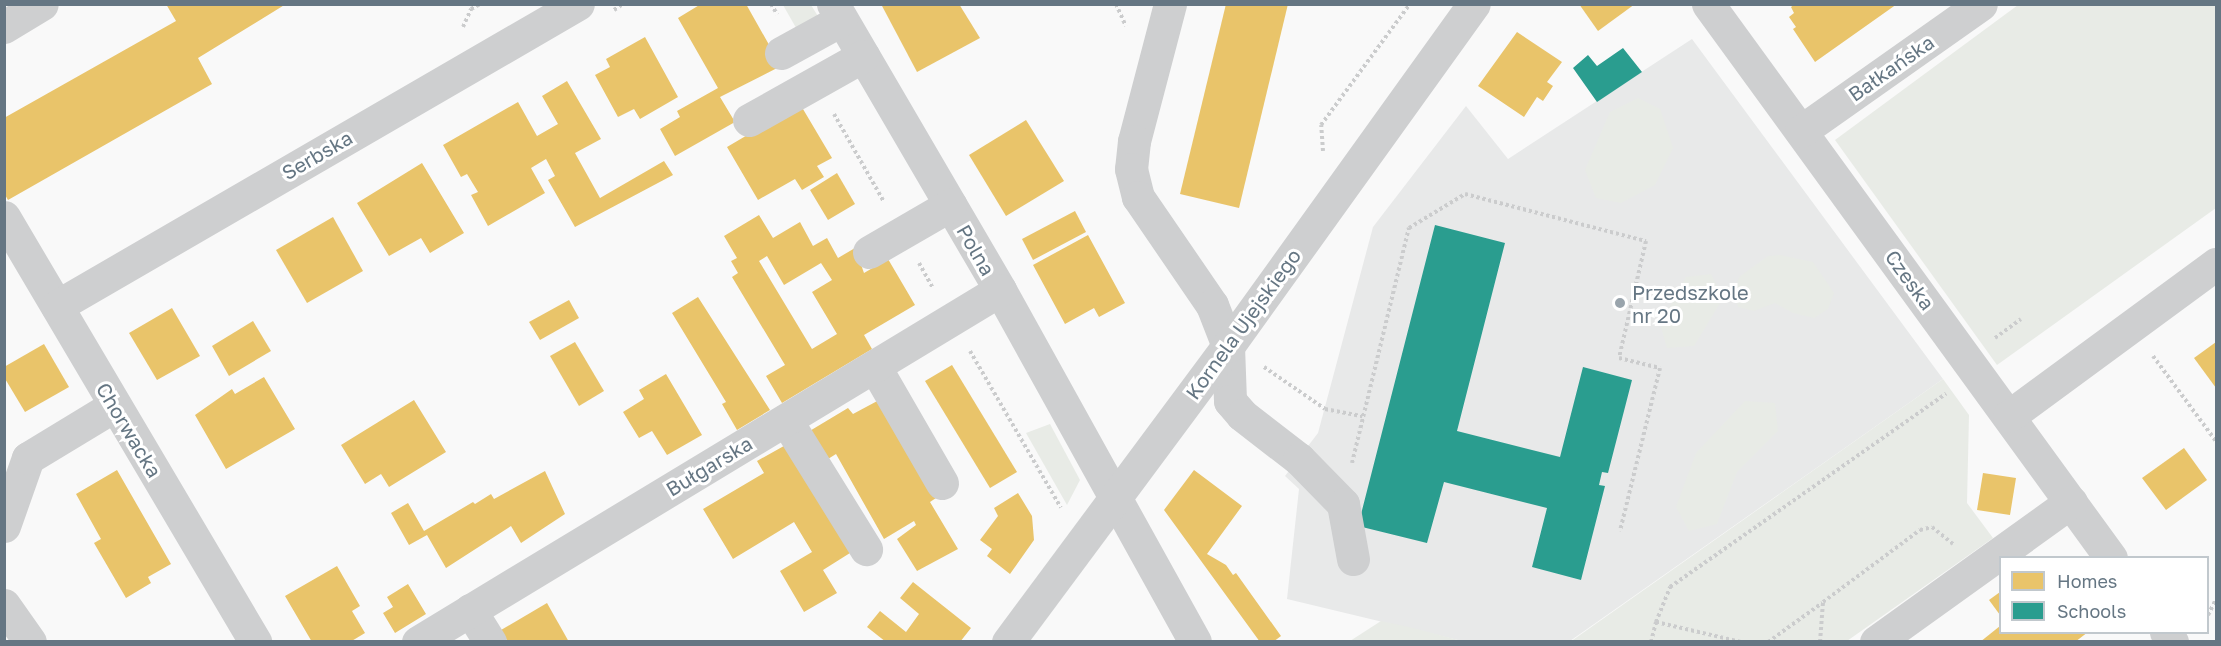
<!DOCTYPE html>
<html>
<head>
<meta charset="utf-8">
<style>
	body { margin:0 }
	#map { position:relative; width:2221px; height:646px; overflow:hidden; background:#f9f9f9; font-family:"Golos Text",sans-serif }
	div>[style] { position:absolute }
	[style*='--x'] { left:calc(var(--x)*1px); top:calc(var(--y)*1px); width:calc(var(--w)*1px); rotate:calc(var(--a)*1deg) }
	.built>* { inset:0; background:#e8e9e9 }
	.green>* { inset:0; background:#e8ebe6 }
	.homes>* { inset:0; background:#e9c46a }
	.schools>* { inset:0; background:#2a9d8f }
	.path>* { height:4px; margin-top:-2px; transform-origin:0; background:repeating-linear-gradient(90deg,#cbcccd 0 3px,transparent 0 6px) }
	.minor>* { height:33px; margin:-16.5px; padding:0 16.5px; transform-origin:16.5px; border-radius:16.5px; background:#cecfd0 }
	.dots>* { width:16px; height:16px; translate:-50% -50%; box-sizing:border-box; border:3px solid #fff; border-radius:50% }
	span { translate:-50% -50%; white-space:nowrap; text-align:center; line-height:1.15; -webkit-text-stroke:6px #fff; paint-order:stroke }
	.street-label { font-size:20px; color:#657683 }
	.poi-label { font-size:20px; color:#657683 }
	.left { translate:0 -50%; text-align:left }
	.frame { position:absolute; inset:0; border:6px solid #657683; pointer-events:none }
	.legend { position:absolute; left:1999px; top:556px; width:210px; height:78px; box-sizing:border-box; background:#fff; border:2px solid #c1c8cd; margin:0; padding:8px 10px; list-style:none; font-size:18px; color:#657683 }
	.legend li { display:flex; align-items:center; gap:12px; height:30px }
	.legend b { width:30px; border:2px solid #c1c8cd }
</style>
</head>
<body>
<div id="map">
	<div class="built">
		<div style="clip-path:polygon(1692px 39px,1943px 379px,1570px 641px,1462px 641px,1287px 599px,1299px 489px,1285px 476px,1318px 433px,1373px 227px,1466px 106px,1508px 159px)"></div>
	</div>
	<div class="green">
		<div style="clip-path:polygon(783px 5px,811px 5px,821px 21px,799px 33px)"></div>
		<div style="clip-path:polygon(2018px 5px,2216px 5px,2216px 208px,1997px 365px,1835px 140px)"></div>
		<div style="clip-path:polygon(1638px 98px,1660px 109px,1673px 148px,1655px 185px,1621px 203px,1596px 198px,1585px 170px,1610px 112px)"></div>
		<div style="clip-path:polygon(1780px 255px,1813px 262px,1834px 293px,1828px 309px,1814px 318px,1793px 313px,1775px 303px,1754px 311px,1738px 307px,1734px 294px,1739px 277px,1768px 256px)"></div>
		<div style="clip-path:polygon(1711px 274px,1723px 298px,1694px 346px,1667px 348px,1660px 324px,1686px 277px)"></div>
		<div style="clip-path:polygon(1943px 379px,1969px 415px,1967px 503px,1993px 538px,1847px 641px,1570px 642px)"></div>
		<div style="clip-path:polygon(1745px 401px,1775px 403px,1778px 431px,1737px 472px,1717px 524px,1689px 531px,1676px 507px,1696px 453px)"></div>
		<div style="clip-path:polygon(1050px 424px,1080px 480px,1067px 505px,1026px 433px)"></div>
		<div style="clip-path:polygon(1381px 621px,1413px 628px,1462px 641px,1350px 641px)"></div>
	</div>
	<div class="homes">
		<div style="clip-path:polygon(166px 4px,286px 4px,198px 58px,212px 84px,8px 200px,4px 193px,4px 118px,176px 21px)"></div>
		<div style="clip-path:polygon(701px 4px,746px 4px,781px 66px,720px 97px,735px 122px,675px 156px,660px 129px,680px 117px,677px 111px,718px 88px,678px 18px)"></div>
		<div style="clip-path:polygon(881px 4px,959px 4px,980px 38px,917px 72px)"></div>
		<div style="clip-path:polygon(1226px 4px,1288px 4px,1239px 208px,1180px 194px)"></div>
		<div style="clip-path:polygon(1579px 4px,1635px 4px,1598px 31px)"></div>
		<div style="clip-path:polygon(1795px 4px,1897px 4px,1815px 62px,1793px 29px,1796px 27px,1789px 17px,1794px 13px,1791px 7px)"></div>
		<div style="clip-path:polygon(1517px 32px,1562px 62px,1547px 82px,1553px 86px,1543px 101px,1537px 97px,1524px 117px,1478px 86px)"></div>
		<div style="clip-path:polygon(645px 37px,678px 97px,640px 119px,634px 109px,618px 117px,595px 75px,610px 67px,606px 59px)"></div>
		<div style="clip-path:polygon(567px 81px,601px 139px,575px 153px,600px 198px,664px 161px,673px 175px,575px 227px,548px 180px,555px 176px,546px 159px,531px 168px,545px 193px,488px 226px,471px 195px,478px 192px,467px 174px,461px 177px,443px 145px,518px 102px,537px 136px,558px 124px,542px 96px)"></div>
		<div style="clip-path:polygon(800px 104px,832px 158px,817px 166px,824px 177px,802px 190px,795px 179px,758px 200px,727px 147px)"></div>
		<div style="clip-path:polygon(1026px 120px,1064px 181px,1006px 216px,969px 155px)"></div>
		<div style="clip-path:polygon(422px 163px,464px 233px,430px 253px,421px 238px,389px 256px,357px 203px)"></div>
		<div style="clip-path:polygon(837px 173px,855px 204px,828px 220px,810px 190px)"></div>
		<div style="clip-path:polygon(1075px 211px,1086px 232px,1033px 260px,1022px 239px)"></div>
		<div style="clip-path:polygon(evenodd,759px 215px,773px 238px,800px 222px,813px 246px,827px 238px,838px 258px,855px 248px,864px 273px,888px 259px,915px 305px,864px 335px,872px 349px,782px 403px,766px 376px,785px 365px,732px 277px,738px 273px,731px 261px,737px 258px,724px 236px,759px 215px,767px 256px,784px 285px,821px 263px,832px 280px,812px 292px,837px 334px,812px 349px,759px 261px,767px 256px)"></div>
		<div style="clip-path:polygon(333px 217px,363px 271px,307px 303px,276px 250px)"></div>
		<div style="clip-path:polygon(1088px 235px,1125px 303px,1099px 317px,1094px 308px,1065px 324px,1033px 265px)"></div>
		<div style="clip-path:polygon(698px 297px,770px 410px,737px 430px,722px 404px,726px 402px,672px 313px)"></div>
		<div style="clip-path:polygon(569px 300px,579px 318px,540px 340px,529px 322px)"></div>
		<div style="clip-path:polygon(172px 308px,200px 356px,157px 380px,129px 333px)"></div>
		<div style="clip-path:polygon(253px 321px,271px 351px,229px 376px,212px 346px)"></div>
		<div style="clip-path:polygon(575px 342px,604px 391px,579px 406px,550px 356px)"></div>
		<div style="clip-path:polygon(2216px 342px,2216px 388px,2194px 358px)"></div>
		<div style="clip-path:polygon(44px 344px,69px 387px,25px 412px,4px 377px,4px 367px)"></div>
		<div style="clip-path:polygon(952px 365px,1017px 472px,990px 488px,925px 381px)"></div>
		<div style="clip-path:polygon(666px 374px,702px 435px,667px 455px,652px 431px,639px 438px,623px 412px,644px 399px,639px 390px)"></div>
		<div style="clip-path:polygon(264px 377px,295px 429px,226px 469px,195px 415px,232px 389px,235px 394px)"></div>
		<div style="clip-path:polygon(881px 399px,936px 498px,930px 502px,958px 549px,917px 571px,897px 539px,916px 525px,914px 521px,884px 539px,836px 454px,820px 464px,803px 435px,848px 408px,853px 414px)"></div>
		<div style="clip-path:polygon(414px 400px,446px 452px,389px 487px,381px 474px,365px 484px,341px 445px)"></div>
		<div style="clip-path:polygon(791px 442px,850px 553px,823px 570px,837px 593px,804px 612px,780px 571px,812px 552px,794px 522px,733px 559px,703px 509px,764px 473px,757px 461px)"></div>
		<div style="clip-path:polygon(2184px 448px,2207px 480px,2166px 510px,2142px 478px)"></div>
		<div style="clip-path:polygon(117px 470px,171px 564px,148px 577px,151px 583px,126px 598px,94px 543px,101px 539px,76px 494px)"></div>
		<div style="clip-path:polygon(1194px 470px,1242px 506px,1207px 554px,1226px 565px,1233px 575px,1236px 573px,1281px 636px,1273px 642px,1260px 642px,1164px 510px)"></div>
		<div style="clip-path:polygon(545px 471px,565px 514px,521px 543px,511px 526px,446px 568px,427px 535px,409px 545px,391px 513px,408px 503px,424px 531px,473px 502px,475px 504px,491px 494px,494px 499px)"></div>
		<div style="clip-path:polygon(1983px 473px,2016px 478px,2010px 515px,1977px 510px)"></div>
		<div style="clip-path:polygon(1018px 493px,1032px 516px,1034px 540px,1010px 574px,987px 556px,992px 549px,980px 540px,998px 516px,994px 508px)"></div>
		<div style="clip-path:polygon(337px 566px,360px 606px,352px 611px,365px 633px,350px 642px,312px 642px,285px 596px)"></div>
		<div style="clip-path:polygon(913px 582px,971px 628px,960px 642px,886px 642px,867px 627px,880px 611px,906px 632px,919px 614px,900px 598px)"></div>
		<div style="clip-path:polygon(408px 584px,426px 614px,395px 633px,383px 613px,393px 607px,387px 597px)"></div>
		<div style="clip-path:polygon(2000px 592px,2000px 615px,1989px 600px)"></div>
		<div style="clip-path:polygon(547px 603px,569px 642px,508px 642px,501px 630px)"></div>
		<div style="clip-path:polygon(2000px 626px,2000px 632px,2088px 632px,2075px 642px,1980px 642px)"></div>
	</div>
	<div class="schools">
		<div style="clip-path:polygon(1623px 48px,1642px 72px,1597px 102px,1573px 68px,1588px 55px,1597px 66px)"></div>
		<div style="clip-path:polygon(1435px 225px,1505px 243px,1457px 431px,1560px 457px,1583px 367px,1632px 380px,1608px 473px,1602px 472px,1599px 485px,1605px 486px,1581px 580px,1532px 567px,1547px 508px,1444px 482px,1427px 543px,1358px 526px)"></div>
	</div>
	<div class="path">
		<div style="--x:771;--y:4;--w:12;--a:59"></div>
		<div style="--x:1116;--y:4;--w:24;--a:66"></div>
		<div style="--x:614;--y:10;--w:11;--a:-34"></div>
		<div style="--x:463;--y:27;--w:20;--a:-66"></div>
		<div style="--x:471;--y:9;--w:10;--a:-29"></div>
		<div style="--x:834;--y:114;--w:101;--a:60.4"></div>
		<div style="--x:1323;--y:151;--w:26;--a:-94"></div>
		<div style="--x:1321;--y:125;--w:150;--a:-53.7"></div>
		<div style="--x:919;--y:263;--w:29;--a:61"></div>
		<div style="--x:1995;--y:338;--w:32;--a:-36"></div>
		<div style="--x:970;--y:351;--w:181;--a:59.9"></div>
		<div style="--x:2153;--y:356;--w:106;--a:53.5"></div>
		<div style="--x:1264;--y:367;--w:74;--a:34.5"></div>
		<div style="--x:1325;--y:409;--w:38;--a:11"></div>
		<div style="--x:1352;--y:463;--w:242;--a:-76.4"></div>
		<div style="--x:1409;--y:228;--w:66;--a:-31.3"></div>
		<div style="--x:1465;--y:194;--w:187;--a:14.6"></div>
		<div style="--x:1646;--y:241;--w:120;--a:103"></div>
		<div style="--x:1619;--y:358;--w:42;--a:13.7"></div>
		<div style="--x:1660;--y:368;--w:168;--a:103.8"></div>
		<div style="--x:2208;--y:615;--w:18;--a:-63"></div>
		<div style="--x:1656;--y:622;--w:38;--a:-68"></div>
		<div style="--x:1670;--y:587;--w:337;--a:-35"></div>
		<div style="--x:1651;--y:642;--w:21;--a:-76"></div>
		<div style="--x:1656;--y:622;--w:87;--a:13.2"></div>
		<div style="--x:1768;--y:642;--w:67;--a:-35.8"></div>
		<div style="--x:1820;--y:642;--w:40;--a:-85.7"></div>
		<div style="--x:1823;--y:602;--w:121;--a:-36.6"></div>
		<div style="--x:1920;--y:530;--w:12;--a:-14"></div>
		<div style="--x:1932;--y:527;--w:27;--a:39"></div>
	</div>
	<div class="minor">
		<div style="--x:833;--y:4;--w:331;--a:59.7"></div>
		<div style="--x:1000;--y:290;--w:402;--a:61"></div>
		<div style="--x:1170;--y:4;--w:142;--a:104.7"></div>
		<div style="--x:1134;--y:141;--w:28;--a:96"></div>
		<div style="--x:1131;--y:169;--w:29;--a:76"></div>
		<div style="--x:1138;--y:197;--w:131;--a:55.6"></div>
		<div style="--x:1212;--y:305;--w:44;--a:68.7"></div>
		<div style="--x:1228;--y:346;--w:55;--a:87.9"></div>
		<div style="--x:1230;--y:401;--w:18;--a:49"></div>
		<div style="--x:1242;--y:415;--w:72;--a:37.7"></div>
		<div style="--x:1299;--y:459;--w:63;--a:45.6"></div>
		<div style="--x:1343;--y:504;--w:56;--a:79.7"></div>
		<div style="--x:1708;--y:4;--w:685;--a:53.97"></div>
		<div style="--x:4;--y:27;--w:44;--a:-31.2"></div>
		<div style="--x:781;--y:53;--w:68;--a:-28.8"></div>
		<div style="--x:749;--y:120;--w:131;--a:-29.3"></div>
		<div style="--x:1801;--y:131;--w:220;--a:-35.2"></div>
		<div style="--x:4;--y:217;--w:494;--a:59.4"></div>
		<div style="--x:869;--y:252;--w:94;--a:-30.1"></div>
		<div style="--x:57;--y:306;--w:602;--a:-30.1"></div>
		<div style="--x:875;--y:367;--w:134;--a:60"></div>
		<div style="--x:2009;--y:416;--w:257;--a:-36.3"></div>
		<div style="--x:786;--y:420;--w:152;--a:58.2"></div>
		<div style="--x:4;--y:526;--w:72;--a:-70.6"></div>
		<div style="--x:28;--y:458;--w:100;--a:-31.2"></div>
		<div style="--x:4;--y:605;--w:45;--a:54.9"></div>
		<div style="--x:470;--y:610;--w:38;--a:58"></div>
		<div style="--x:2166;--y:632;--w:12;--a:59"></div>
		<div style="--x:418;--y:642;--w:680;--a:-31.17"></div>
		<div style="--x:1008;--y:642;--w:369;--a:-53.4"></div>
		<div style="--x:1228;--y:346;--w:421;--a:-54.3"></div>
		<div style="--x:1876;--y:642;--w:240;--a:-35.7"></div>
	</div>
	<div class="dots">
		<div style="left:1620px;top:303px;background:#99a4ac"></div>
	</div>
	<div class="street-label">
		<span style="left:1891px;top:68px;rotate:-35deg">Bałkańska</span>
		<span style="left:317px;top:155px;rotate:-30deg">Serbska</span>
		<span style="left:976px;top:250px;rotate:60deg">Polna</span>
		<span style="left:1910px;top:280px;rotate:54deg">Czeska</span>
		<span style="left:1243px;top:324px;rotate:-54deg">Kornela Ujejskiego</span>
		<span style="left:129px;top:430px;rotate:59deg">Chorwacka</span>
		<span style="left:709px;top:466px;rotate:-31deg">Bułgarska</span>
	</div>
	<div class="poi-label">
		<span class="left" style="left:1632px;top:304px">Przedszkole<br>nr 20</span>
	</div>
	<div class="frame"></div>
	<ul class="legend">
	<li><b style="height:16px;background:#e9c46a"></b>Homes</li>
	<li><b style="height:16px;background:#2a9d8f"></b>Schools</li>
	</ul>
</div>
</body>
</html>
